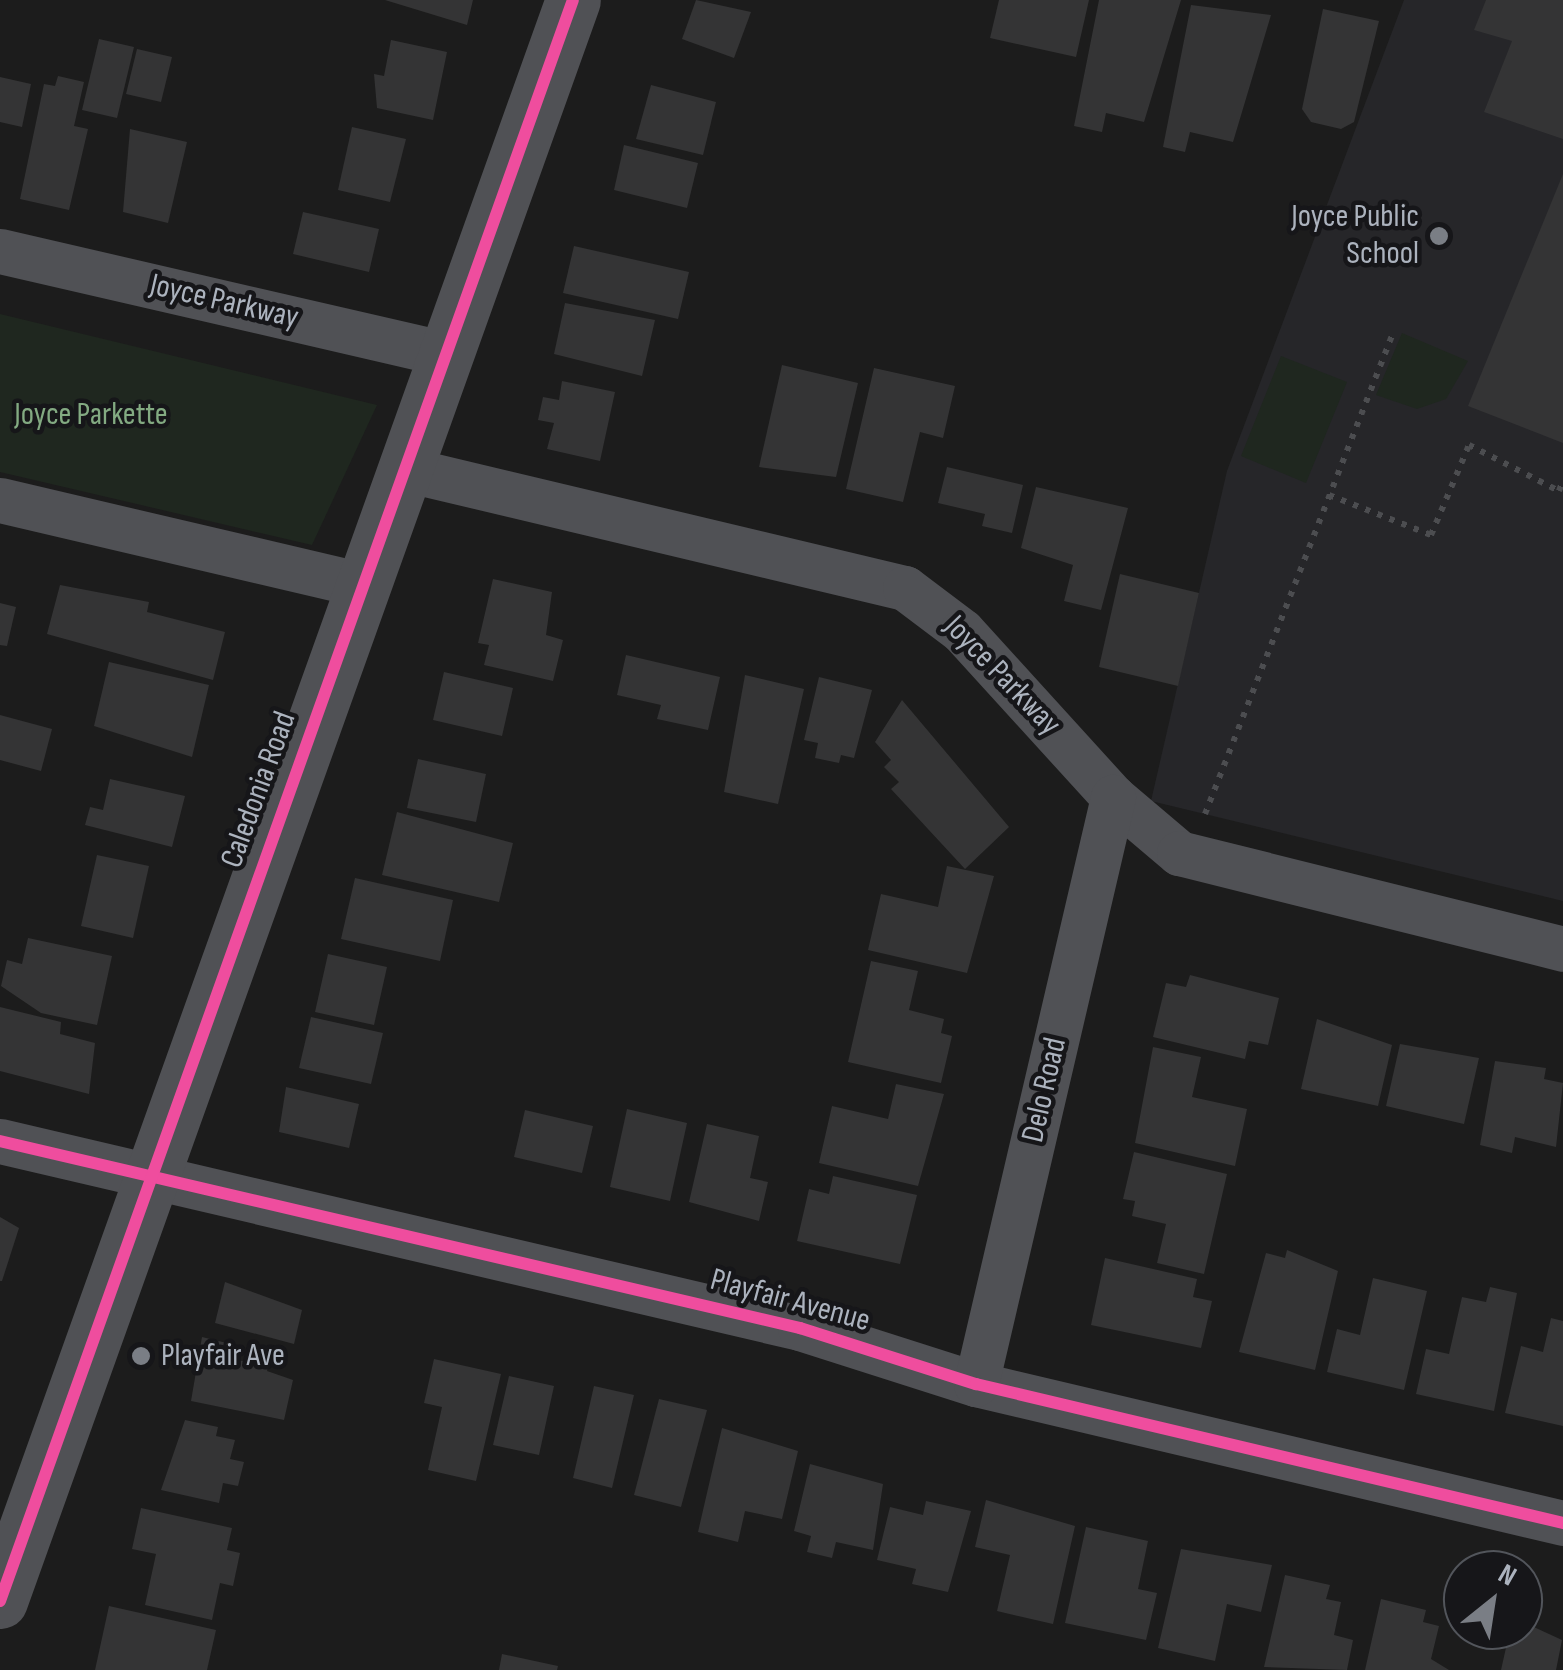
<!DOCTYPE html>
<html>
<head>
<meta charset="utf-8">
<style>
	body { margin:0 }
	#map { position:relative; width:1563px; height:1670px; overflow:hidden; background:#1c1c1c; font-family:"Sofia Sans Condensed",sans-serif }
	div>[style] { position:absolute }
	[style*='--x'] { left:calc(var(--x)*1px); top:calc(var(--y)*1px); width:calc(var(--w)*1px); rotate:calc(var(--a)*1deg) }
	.built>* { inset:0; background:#262629 }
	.green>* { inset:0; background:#1f271f }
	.building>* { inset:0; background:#343435 }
	.path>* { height:6px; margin-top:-3px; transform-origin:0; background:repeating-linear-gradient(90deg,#4c4d50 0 5px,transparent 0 13px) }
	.minor>* { height:45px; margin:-22.5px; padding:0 22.5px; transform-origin:22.5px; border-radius:22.5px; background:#505155 }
	.tertiary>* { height:55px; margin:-27.5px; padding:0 27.5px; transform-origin:27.5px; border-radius:27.5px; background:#505155 }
	.cycleway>* { height:12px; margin:-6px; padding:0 6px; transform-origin:6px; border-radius:6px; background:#ef4d9e }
	.dots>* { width:28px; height:28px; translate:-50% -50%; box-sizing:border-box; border:5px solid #161619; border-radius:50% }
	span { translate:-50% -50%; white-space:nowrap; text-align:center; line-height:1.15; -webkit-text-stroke:9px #161619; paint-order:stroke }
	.poi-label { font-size:32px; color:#acb3be }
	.right { translate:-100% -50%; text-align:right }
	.left { translate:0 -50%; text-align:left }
	.street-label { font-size:32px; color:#acb3be }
	.park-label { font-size:32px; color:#83aa82 }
	.north { position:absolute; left:1443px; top:1550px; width:100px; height:100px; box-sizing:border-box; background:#161619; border:2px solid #52555b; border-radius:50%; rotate:30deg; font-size:28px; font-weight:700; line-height:40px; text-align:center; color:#acb3be }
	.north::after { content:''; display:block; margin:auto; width:35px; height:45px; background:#7a7e85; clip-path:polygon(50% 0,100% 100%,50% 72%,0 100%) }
</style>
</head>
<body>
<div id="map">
	<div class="built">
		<div style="clip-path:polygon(1404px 0,1563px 0,1563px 901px,1151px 801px,1227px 471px)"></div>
	</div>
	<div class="green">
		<div style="clip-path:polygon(0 314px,377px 405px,312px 545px,0 472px)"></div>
		<div style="clip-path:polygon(1402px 333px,1468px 361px,1446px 399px,1417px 409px,1376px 395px)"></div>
		<div style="clip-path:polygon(1281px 356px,1347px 382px,1306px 483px,1241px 456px)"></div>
	</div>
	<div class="building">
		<div style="clip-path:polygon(385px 0,473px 0,467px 25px)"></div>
		<div style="clip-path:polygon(696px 0,751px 12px,734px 58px,682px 39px)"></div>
		<div style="clip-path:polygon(999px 0,1089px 0,1076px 57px,990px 38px)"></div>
		<div style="clip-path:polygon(1099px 0,1181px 0,1144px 122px,1106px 113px,1102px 132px,1074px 126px)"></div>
		<div style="clip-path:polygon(1486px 0,1563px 0,1563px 139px,1484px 112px,1512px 41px,1474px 30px)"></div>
		<div style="clip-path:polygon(1191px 5px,1271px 15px,1233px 142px,1190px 132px,1185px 152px,1163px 147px)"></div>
		<div style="clip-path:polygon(1323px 9px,1379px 21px,1354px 122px,1341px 129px,1311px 122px,1302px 109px)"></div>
		<div style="clip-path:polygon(99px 39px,134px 47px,117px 118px,82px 110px)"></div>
		<div style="clip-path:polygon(391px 40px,447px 52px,433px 120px,377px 108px,374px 74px,384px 76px)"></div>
		<div style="clip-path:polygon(137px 49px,172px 57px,161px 102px,126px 94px)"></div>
		<div style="clip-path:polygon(58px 76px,84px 82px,74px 126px,88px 129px,69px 210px,20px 199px,44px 84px,55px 86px)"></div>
		<div style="clip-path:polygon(0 77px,31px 84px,22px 127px,0 122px)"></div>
		<div style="clip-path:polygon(651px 85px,716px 102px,703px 155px,636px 139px)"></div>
		<div style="clip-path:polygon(352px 127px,406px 139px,390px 202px,338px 190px)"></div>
		<div style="clip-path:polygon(130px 129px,187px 142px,168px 223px,123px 212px)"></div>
		<div style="clip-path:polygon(624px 145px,698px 163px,687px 208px,614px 190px)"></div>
		<div style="clip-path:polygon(1563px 174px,1563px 443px,1468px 406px)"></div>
		<div style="clip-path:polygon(303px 212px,379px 229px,369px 272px,293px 254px)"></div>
		<div style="clip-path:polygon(574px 246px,689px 272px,678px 319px,563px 293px)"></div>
		<div style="clip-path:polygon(565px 303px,655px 320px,642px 376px,554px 354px)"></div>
		<div style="clip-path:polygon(782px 365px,858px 383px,836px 477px,759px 467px)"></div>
		<div style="clip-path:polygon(874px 368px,955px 386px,943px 438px,920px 432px,903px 502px,846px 489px)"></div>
		<div style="clip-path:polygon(562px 381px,615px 392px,600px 461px,547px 449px,554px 423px,538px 420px,543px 397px,559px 400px)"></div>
		<div style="clip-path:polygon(947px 467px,1023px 485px,1012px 533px,982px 526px,985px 514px,938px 503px)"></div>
		<div style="clip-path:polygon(1036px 487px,1128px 508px,1101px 610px,1064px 601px,1073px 565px,1021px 548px)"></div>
		<div style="clip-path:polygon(1120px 574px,1199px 593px,1178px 686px,1099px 667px)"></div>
		<div style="clip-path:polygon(493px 579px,552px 592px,546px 635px,563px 640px,553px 681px,484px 665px,489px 645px,478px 643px)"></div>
		<div style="clip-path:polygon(60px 585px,149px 602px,147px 612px,225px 632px,213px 680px,47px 634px)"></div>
		<div style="clip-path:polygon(0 603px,16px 607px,7px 646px,0 645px)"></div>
		<div style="clip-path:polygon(626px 655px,720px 677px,708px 730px,657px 719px,661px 705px,617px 695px)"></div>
		<div style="clip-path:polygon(109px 662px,209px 685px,192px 757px,94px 726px)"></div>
		<div style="clip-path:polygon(444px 672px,513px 688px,502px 736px,433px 720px)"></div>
		<div style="clip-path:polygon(745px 675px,804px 689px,778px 804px,724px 792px)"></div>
		<div style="clip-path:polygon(819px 677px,872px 690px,854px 758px,841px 755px,839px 763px,815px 758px,818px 743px,804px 740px)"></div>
		<div style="clip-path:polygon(902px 700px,1009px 827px,965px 869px,891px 789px,899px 782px,884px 767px,891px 760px,875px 742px)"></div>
		<div style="clip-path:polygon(0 715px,52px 729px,41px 771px,0 760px)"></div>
		<div style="clip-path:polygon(418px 759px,486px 774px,476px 822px,407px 808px)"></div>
		<div style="clip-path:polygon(110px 779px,185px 796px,172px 847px,85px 825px,90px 807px,103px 810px)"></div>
		<div style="clip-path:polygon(397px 812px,513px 843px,499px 902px,382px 875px)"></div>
		<div style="clip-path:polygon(97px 855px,149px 866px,133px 938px,81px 926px)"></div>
		<div style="clip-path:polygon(947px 866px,994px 876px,967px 973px,868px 950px,881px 894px,938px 907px)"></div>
		<div style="clip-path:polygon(355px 878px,453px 900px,440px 961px,341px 939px)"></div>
		<div style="clip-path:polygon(28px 938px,112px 956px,97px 1025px,41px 1013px,1px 986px,7px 960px,22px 964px)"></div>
		<div style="clip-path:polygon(328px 954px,387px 967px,374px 1025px,315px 1012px)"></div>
		<div style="clip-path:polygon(871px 961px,918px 971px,909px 1010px,944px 1019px,941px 1033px,952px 1036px,941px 1083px,848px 1062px)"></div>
		<div style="clip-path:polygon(1190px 975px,1279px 998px,1268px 1045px,1249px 1041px,1245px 1059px,1153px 1037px,1166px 983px,1186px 987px)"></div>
		<div style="clip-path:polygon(0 1007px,61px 1022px,60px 1034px,95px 1043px,89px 1094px,0 1071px)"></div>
		<div style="clip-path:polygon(311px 1017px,383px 1033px,371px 1084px,299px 1068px)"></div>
		<div style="clip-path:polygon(1317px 1019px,1392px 1045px,1378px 1106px,1301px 1089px)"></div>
		<div style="clip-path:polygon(1400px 1044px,1479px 1058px,1464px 1124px,1386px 1106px)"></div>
		<div style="clip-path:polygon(1153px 1047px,1201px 1057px,1192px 1097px,1247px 1109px,1235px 1166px,1135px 1143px)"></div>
		<div style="clip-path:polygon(1495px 1061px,1546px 1068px,1544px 1079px,1563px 1083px,1556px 1147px,1515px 1137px,1512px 1153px,1480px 1145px)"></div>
		<div style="clip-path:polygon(896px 1084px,944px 1094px,918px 1186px,819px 1163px,832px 1106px,888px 1119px)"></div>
		<div style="clip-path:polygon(286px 1087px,359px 1104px,349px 1148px,279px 1132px)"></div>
		<div style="clip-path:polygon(627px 1109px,687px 1123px,670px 1201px,610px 1187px)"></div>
		<div style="clip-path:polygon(525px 1110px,593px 1126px,582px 1173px,514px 1157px)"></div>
		<div style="clip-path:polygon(707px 1124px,759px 1136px,750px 1178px,768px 1182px,759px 1221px,689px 1202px)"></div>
		<div style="clip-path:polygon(1134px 1152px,1227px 1174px,1204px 1274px,1157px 1263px,1166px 1224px,1132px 1216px,1135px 1201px,1123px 1199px)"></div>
		<div style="clip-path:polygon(833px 1176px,917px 1195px,900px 1264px,797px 1241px,809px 1189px,829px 1194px)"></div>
		<div style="clip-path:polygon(0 1217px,19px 1228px,2px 1281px,0 1281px)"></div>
		<div style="clip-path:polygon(1287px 1250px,1338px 1271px,1315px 1370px,1239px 1352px,1266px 1253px,1285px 1258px)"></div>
		<div style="clip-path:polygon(1105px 1258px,1197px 1279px,1193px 1297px,1212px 1301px,1201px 1348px,1091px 1325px)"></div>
		<div style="clip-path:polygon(1373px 1278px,1427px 1291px,1404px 1390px,1327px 1372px,1337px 1329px,1360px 1335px)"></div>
		<div style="clip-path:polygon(225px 1282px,302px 1310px,294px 1344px,215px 1323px)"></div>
		<div style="clip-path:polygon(1490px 1287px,1517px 1293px,1494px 1411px,1416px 1394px,1426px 1349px,1449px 1354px,1462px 1297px,1486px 1302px)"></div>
		<div style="clip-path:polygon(1551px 1318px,1563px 1321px,1563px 1426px,1505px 1413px,1521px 1346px,1543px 1352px)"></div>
		<div style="clip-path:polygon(202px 1337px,239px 1346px,235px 1361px,270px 1360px,267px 1371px,293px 1380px,284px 1420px,191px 1401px)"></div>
		<div style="clip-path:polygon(434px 1359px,501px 1374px,476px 1481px,428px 1470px,442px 1407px,424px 1403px)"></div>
		<div style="clip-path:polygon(509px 1376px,554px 1386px,539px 1455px,493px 1445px)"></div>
		<div style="clip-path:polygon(594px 1386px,634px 1395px,612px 1488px,573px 1478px)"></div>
		<div style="clip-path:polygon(659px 1399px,707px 1410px,681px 1507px,634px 1495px)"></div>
		<div style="clip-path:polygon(185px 1420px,218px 1427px,216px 1436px,235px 1440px,230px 1459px,244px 1462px,238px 1486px,223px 1483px,219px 1503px,161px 1490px)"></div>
		<div style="clip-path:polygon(722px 1428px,798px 1451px,782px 1519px,745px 1511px,738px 1542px,698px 1532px)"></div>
		<div style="clip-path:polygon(810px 1464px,883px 1484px,873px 1550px,836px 1542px,832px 1558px,807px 1552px,811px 1536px,794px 1531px)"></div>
		<div style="clip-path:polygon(986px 1500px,1075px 1526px,1053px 1624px,997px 1611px,1010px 1555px,975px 1547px)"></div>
		<div style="clip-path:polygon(926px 1501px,971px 1511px,948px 1592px,912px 1584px,916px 1569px,877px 1560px,890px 1507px,923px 1515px)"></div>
		<div style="clip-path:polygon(141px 1508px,232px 1528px,227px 1550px,240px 1553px,233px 1586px,220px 1583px,212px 1620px,145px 1605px,156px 1554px,132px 1549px)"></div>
		<div style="clip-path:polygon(1086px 1527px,1148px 1541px,1138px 1589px,1157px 1593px,1146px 1640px,1065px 1623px)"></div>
		<div style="clip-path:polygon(1181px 1549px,1272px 1565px,1261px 1612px,1227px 1604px,1215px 1661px,1158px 1648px)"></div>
		<div style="clip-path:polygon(1285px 1575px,1330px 1585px,1326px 1599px,1341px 1602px,1334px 1635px,1353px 1640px,1347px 1670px,1264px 1667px)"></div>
		<div style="clip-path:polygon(1381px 1599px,1426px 1610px,1423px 1622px,1439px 1626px,1431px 1659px,1449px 1670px,1365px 1670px)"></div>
		<div style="clip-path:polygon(109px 1606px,216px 1630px,207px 1670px,95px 1670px)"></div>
		<div style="clip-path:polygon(1523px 1622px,1562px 1640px,1556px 1670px,1501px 1670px,1510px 1630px)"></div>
		<div style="clip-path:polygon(502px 1654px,558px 1666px,557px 1670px,499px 1670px)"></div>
	</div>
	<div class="path">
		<div style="--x:1329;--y:495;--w:110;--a:21.4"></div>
		<div style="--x:1431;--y:535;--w:98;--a:-67.1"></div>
		<div style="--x:1469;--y:445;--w:101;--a:27.1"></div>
		<div style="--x:1559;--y:491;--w:12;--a:-70"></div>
		<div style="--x:1205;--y:814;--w:516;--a:-68.65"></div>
	</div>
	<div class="minor">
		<div style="--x:0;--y:251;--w:459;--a:13"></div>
		<div style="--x:405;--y:469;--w:514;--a:13.39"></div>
		<div style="--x:905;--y:588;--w:71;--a:37"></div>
		<div style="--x:962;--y:631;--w:224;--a:47.7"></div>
		<div style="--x:1113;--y:797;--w:87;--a:40.3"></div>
		<div style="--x:1179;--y:853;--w:396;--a:14"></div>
		<div style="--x:0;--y:500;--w:373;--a:13.2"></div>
		<div style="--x:0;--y:1141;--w:822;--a:13.16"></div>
		<div style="--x:800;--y:1328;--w:185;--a:17.7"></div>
		<div style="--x:976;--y:1384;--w:603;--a:13.32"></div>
		<div style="--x:976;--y:1384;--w:603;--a:-76.86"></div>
	</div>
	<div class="tertiary">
		<div style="--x:0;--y:1601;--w:1700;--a:-70.31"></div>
	</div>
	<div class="cycleway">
		<div style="--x:0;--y:1141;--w:822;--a:13.16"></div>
		<div style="--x:800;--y:1328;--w:185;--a:17.7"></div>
		<div style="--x:976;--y:1384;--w:603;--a:13.32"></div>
		<div style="--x:0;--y:1601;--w:1700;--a:-70.31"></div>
	</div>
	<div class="dots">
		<div style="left:1439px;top:236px;background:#7a7e85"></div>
		<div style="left:141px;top:1356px;background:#7a7e85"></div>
	</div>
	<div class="poi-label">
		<span class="right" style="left:1419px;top:236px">Joyce Public<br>School</span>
		<span class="left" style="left:161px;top:1356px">Playfair Ave</span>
	</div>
	<div class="street-label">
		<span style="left:224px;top:302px;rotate:13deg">Joyce Parkway</span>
		<span style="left:1002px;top:676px;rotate:46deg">Joyce Parkway</span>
		<span style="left:259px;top:790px;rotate:-70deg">Caledonia Road</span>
		<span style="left:1045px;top:1090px;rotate:-77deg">Delo Road</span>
		<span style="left:790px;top:1301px;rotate:15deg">Playfair Avenue</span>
	</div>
	<div class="park-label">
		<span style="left:91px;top:415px">Joyce Parkette</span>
	</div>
	<div class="north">N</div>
</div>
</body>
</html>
